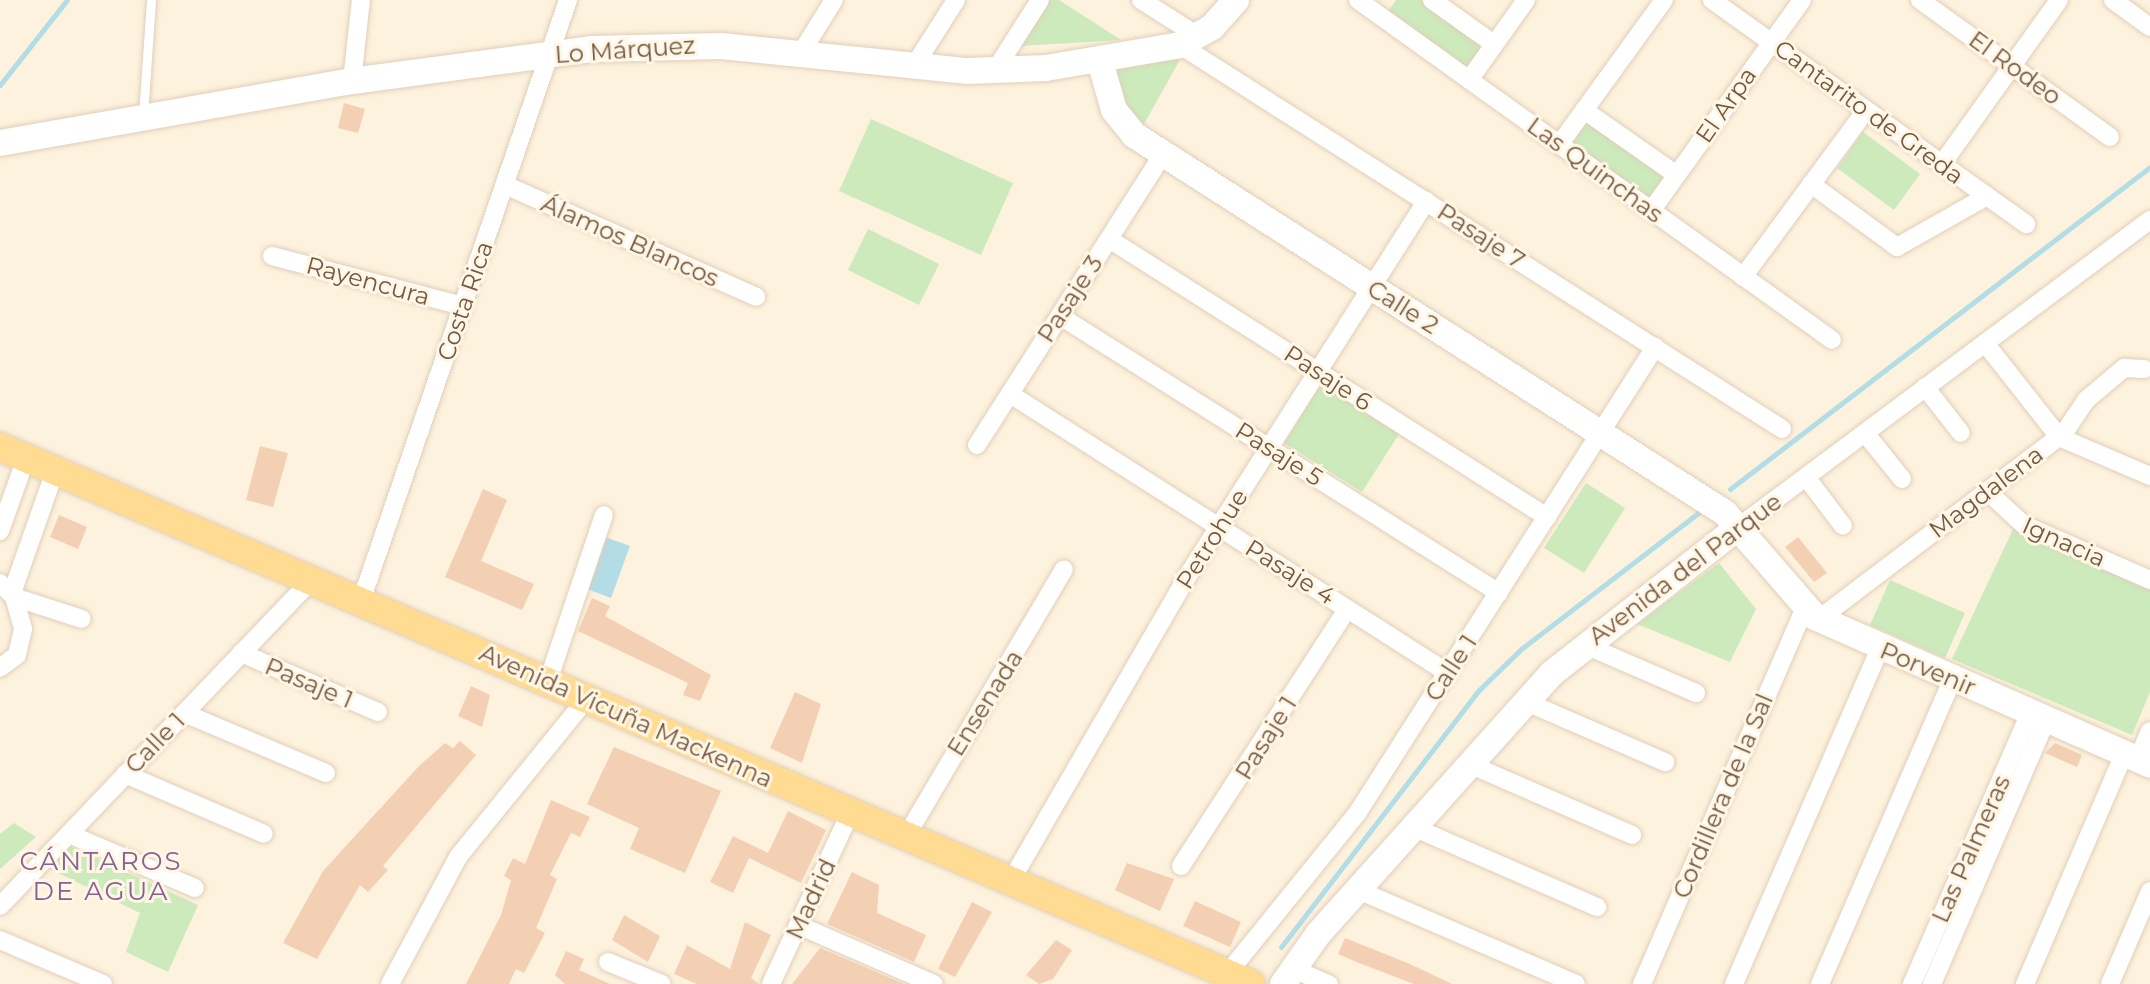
<!DOCTYPE html>
<html>
<head>
<meta charset="utf-8">
<style>
	body { margin:0 }
	#map { position:relative; width:2150px; height:984px; overflow:hidden; background:#fdf2dd; font-family:Montserrat,sans-serif }
	div>[style] { position:absolute }
	[style*='--x'] { left:calc(var(--x)*1px); top:calc(var(--y)*1px); width:calc(var(--w)*1px); rotate:calc(var(--a)*1deg) }
	.green>* { inset:0; background:#cceabc }
	.water>* { inset:0; background:#b2dce6 }
	.stream>* { height:5px; margin:-2.5px; padding:0 2.5px; transform-origin:2.5px; border-radius:2.5px; background:#b2dce6 }
	.building>* { inset:0; background:#f3d0b4 }
	.roads { filter:drop-shadow(0 0 2px #e1ceb9) drop-shadow(0 0 2px #e1ceb9) }
	.lane>* { height:9px; margin:-4.5px; padding:0 4.5px; transform-origin:4.5px; border-radius:4.5px; background:#fff }
	.street>* { height:18px; margin:-9px; padding:0 9px; transform-origin:9px; border-radius:9px; background:#fff }
	.secondary>* { height:26px; margin:-13px; padding:0 13px; transform-origin:13px; border-radius:13px; background:#fff }
	.primary>* { height:28px; margin:-14px; padding:0 14px; transform-origin:14px; border-radius:14px; background:#ffdc92 }
	span { translate:-50% -50%; white-space:nowrap; text-align:center; line-height:1.15; -webkit-text-stroke:6px #fff6e4; paint-order:stroke }
	.street-label { font-size:24px; color:#735845 }
	.neighbourhood-label { font-size:26px; color:#876097; letter-spacing:2px }
</style>
</head>
<body>
<div id="map">
	<div class="green">
		<div style="clip-path:polygon(1050px 0,1059px 0,1121px 40px,1020px 46px)"></div>
		<div style="clip-path:polygon(1396px 0,1423px 0,1485px 44px,1466px 70px,1386px 14px)"></div>
		<div style="clip-path:polygon(1182px 56px,1144px 124px,1122px 105px,1110px 68px)"></div>
		<div style="clip-path:polygon(1586px 116px,1668px 175px,1650px 202px,1567px 143px)"></div>
		<div style="clip-path:polygon(871px 119px,1013px 183px,981px 255px,839px 191px)"></div>
		<div style="clip-path:polygon(1863px 132px,1920px 174px,1894px 210px,1837px 168px)"></div>
		<div style="clip-path:polygon(868px 229px,939px 264px,919px 305px,848px 270px)"></div>
		<div style="clip-path:polygon(1322px 382px,1401px 431px,1362px 492px,1284px 443px)"></div>
		<div style="clip-path:polygon(1586px 483px,1625px 508px,1584px 573px,1544px 548px)"></div>
		<div style="clip-path:polygon(2015px 525px,2150px 587px,2150px 692px,2132px 735px,1952px 659px)"></div>
		<div style="clip-path:polygon(1719px 563px,1756px 609px,1730px 662px,1637px 624px)"></div>
		<div style="clip-path:polygon(1890px 580px,1965px 613px,1945px 658px,1870px 625px)"></div>
		<div style="clip-path:polygon(14px 823px,36px 837px,0 869px,0 834px)"></div>
		<div style="clip-path:polygon(67px 845px,198px 905px,168px 972px,126px 952px,140px 913px,44px 866px)"></div>
	</div>
	<div class="water">
		<div style="clip-path:polygon(605px 537px,630px 546px,611px 598px,587px 589px)"></div>
	</div>
	<div class="stream">
		<div style="--x:0;--y:85;--w:108;--a:-51.8"></div>
		<div style="--x:1730;--y:489;--w:529;--a:-37.48"></div>
		<div style="--x:1281;--y:947;--w:323;--a:-52.4"></div>
		<div style="--x:1478;--y:691;--w:60;--a:-44.3"></div>
		<div style="--x:1521;--y:649;--w:227;--a:-37.5"></div>
	</div>
	<div class="building">
		<div style="clip-path:polygon(344px 103px,365px 109px,358px 133px,338px 128px)"></div>
		<div style="clip-path:polygon(260px 446px,288px 453px,273px 507px,246px 500px)"></div>
		<div style="clip-path:polygon(483px 489px,507px 500px,481px 561px,534px 584px,522px 610px,445px 577px)"></div>
		<div style="clip-path:polygon(59px 515px,87px 527px,78px 549px,50px 537px)"></div>
		<div style="clip-path:polygon(1798px 537px,1827px 573px,1814px 582px,1785px 547px)"></div>
		<div style="clip-path:polygon(592px 598px,610px 606px,605px 616px,711px 675px,700px 701px,683px 695px,688px 683px,578px 631px)"></div>
		<div style="clip-path:polygon(471px 686px,490px 695px,482px 727px,458px 716px)"></div>
		<div style="clip-path:polygon(795px 692px,821px 704px,802px 763px,770px 748px)"></div>
		<div style="clip-path:polygon(460px 741px,476px 755px,383px 866px,388px 870px,368px 892px,360px 885px,317px 959px,283px 943px,323px 871px,419px 766px,445px 743px,453px 748px)"></div>
		<div style="clip-path:polygon(2055px 743px,2082px 755px,2077px 767px,2045px 753px)"></div>
		<div style="clip-path:polygon(614px 747px,721px 791px,685px 873px,630px 849px,639px 828px,587px 804px)"></div>
		<div style="clip-path:polygon(551px 800px,590px 817px,580px 837px,571px 833px,550px 875px,557px 879px,536px 928px,545px 933px,524px 973px,516px 969px,509px 984px,466px 984px,501px 915px,511px 880px,504px 876px,513px 858px,525px 864px)"></div>
		<div style="clip-path:polygon(788px 811px,826px 830px,801px 883px,749px 858px,733px 893px,710px 882px,733px 836px,768px 853px)"></div>
		<div style="clip-path:polygon(1127px 863px,1174px 879px,1160px 911px,1115px 890px)"></div>
		<div style="clip-path:polygon(852px 872px,879px 885px,877px 913px,926px 935px,914px 962px,827px 924px)"></div>
		<div style="clip-path:polygon(1195px 901px,1241px 922px,1230px 947px,1183px 926px)"></div>
		<div style="clip-path:polygon(972px 902px,992px 912px,955px 977px,938px 969px)"></div>
		<div style="clip-path:polygon(624px 915px,660px 936px,648px 962px,612px 940px)"></div>
		<div style="clip-path:polygon(745px 922px,771px 935px,751px 978px,759px 984px,697px 984px,674px 974px,687px 945px,730px 969px)"></div>
		<div style="clip-path:polygon(1345px 938px,1410px 964px,1452px 984px,1414px 984px,1359px 963px,1338px 954px)"></div>
		<div style="clip-path:polygon(1056px 940px,1072px 950px,1053px 979px,1039px 984px,1026px 975px)"></div>
		<div style="clip-path:polygon(820px 948px,904px 984px,792px 984px)"></div>
		<div style="clip-path:polygon(566px 951px,584px 959px,579px 970px,610px 984px,565px 984px,555px 975px)"></div>
	</div>
	<div class="roads">
		<div class="lane">
			<div style="--x:143;--y:115;--w:115;--a:-86"></div>
		</div>
		<div class="street">
			<div style="--x:1141;--y:0;--w:67;--a:32.3"></div>
			<div style="--x:1358;--y:0;--w:583;--a:35.65"></div>
			<div style="--x:1432;--y:0;--w:76;--a:35.4"></div>
			<div style="--x:1712;--y:0;--w:386;--a:35.5"></div>
			<div style="--x:1920;--y:0;--w:234;--a:35.8"></div>
			<div style="--x:2113;--y:0;--w:46;--a:36.1"></div>
			<div style="--x:1180;--y:45;--w:714;--a:32.53"></div>
			<div style="--x:801;--y:53;--w:62;--a:-58.1"></div>
			<div style="--x:914;--y:66;--w:78;--a:-57.5"></div>
			<div style="--x:994;--y:72;--w:85;--a:-57.4"></div>
			<div style="--x:1469;--y:80;--w:98;--a:-54.5"></div>
			<div style="--x:352;--y:81;--w:81;--a:-83.7"></div>
			<div style="--x:1584;--y:110;--w:113;--a:35"></div>
			<div style="--x:1559;--y:145;--w:179;--a:-54.1"></div>
			<div style="--x:1942;--y:164;--w:201;--a:-54.5"></div>
			<div style="--x:1811;--y:184;--w:107;--a:36.2"></div>
			<div style="--x:1897;--y:247;--w:103;--a:-29.5"></div>
			<div style="--x:505;--y:185;--w:275;--a:24"></div>
			<div style="--x:1651;--y:211;--w:259;--a:-54.4"></div>
			<div style="--x:1109;--y:239;--w:519;--a:32.4"></div>
			<div style="--x:272;--y:256;--w:197;--a:14.7"></div>
			<div style="--x:1743;--y:277;--w:207;--a:-53.6"></div>
			<div style="--x:1060;--y:316;--w:519;--a:32.25"></div>
			<div style="--x:1985;--y:343;--w:120;--a:51.8"></div>
			<div style="--x:2059;--y:437;--w:99;--a:23.2"></div>
			<div style="--x:1925;--y:387;--w:58;--a:52"></div>
			<div style="--x:1010;--y:394;--w:519;--a:32.5"></div>
			<div style="--x:1865;--y:433;--w:59;--a:51.2"></div>
			<div style="--x:977;--y:445;--w:345;--a:-57.4"></div>
			<div style="--x:1806;--y:477;--w:61;--a:52.9"></div>
			<div style="--x:1987;--y:491;--w:50;--a:42.6"></div>
			<div style="--x:2024;--y:525;--w:137;--a:23.6"></div>
			<div style="--x:1740;--y:526;--w:512;--a:-36.74"></div>
			<div style="--x:0;--y:531;--w:77;--a:-70.4"></div>
			<div style="--x:0;--y:583;--w:20;--a:45"></div>
			<div style="--x:14;--y:597;--w:33;--a:74"></div>
			<div style="--x:23;--y:629;--w:27;--a:103"></div>
			<div style="--x:17;--y:655;--w:21;--a:143"></div>
			<div style="--x:12;--y:593;--w:129;--a:-70.6"></div>
			<div style="--x:14;--y:597;--w:71;--a:17.9"></div>
			<div style="--x:361;--y:601;--w:636;--a:-70.99"></div>
			<div style="--x:1819;--y:619;--w:308;--a:-37.2"></div>
			<div style="--x:2064;--y:433;--w:40;--a:-56"></div>
			<div style="--x:2086;--y:400;--w:50;--a:-40.1"></div>
			<div style="--x:2124;--y:368;--w:20;--a:3"></div>
			<div style="--x:1585;--y:645;--w:121;--a:23.4"></div>
			<div style="--x:241;--y:653;--w:149;--a:23.3"></div>
			<div style="--x:548;--y:681;--w:175;--a:-71.4"></div>
			<div style="--x:1524;--y:701;--w:154;--a:23.4"></div>
			<div style="--x:184;--y:713;--w:154;--a:22.9"></div>
			<div style="--x:2138;--y:760;--w:31;--a:-68"></div>
			<div style="--x:1469;--y:764;--w:178;--a:23.5"></div>
			<div style="--x:125;--y:774;--w:151;--a:23.3"></div>
			<div style="--x:1413;--y:827;--w:201;--a:23.5"></div>
			<div style="--x:69;--y:834;--w:137;--a:23.2"></div>
			<div style="--x:905;--y:838;--w:312;--a:-59.4"></div>
			<div style="--x:1181;--y:866;--w:306;--a:-57.1"></div>
			<div style="--x:1009;--y:884;--w:361;--a:-59.9"></div>
			<div style="--x:1190;--y:572;--w:440;--a:-57.5"></div>
			<div style="--x:1358;--y:890;--w:237;--a:23.3"></div>
			<div style="--x:0;--y:906;--w:451;--a:-46.3"></div>
			<div style="--x:798;--y:925;--w:148;--a:23.5"></div>
			<div style="--x:0;--y:940;--w:112;--a:23.1"></div>
			<div style="--x:608;--y:962;--w:58;--a:22.2"></div>
			<div style="--x:1293;--y:969;--w:39;--a:23"></div>
			<div style="--x:1227;--y:974;--w:208;--a:-51"></div>
			<div style="--x:1358;--y:812;--w:552;--a:-57.43"></div>
			<div style="--x:390;--y:984;--w:144;--a:-61.8"></div>
			<div style="--x:458;--y:857;--w:205;--a:-50.9"></div>
			<div style="--x:771;--y:984;--w:188;--a:-65.2"></div>
			<div style="--x:1642;--y:984;--w:410;--a:-66.6"></div>
			<div style="--x:1734;--y:984;--w:366;--a:-66.5"></div>
			<div style="--x:1820;--y:984;--w:331;--a:-66.5"></div>
			<div style="--x:1912;--y:984;--w:296;--a:-66.5"></div>
			<div style="--x:1932;--y:984;--w:288;--a:-66.6"></div>
			<div style="--x:2025;--y:984;--w:250;--a:-66.7"></div>
			<div style="--x:2110;--y:984;--w:101;--a:-66.7"></div>
		</div>
		<div class="secondary">
			<div style="--x:1100;--y:61;--w:51;--a:74.1"></div>
			<div style="--x:1114;--y:110;--w:32;--a:51"></div>
			<div style="--x:1134;--y:135;--w:702;--a:32.6"></div>
			<div style="--x:1725;--y:513;--w:138;--a:49.1"></div>
			<div style="--x:1815;--y:617;--w:366;--a:23.8"></div>
			<div style="--x:0;--y:143;--w:357;--a:-10"></div>
			<div style="--x:352;--y:81;--w:243;--a:-7.6"></div>
			<div style="--x:593;--y:49;--w:128;--a:-1.3"></div>
			<div style="--x:721;--y:46;--w:248;--a:5.8"></div>
			<div style="--x:968;--y:71;--w:78;--a:-2.2"></div>
			<div style="--x:1046;--y:68;--w:136;--a:-9.7"></div>
			<div style="--x:1180;--y:45;--w:37;--a:-29"></div>
			<div style="--x:1212;--y:27;--w:36;--a:-48"></div>
			<div style="--x:1283;--y:984;--w:62;--a:-54.8"></div>
			<div style="--x:1319;--y:933;--w:348;--a:-48.1"></div>
			<div style="--x:1551;--y:674;--w:240;--a:-38.1"></div>
		</div>
		<div class="primary">
			<div style="--x:0;--y:447;--w:1361;--a:23.23"></div>
		</div>
	</div>
	<div class="street-label">
		<span style="left:625px;top:50px;rotate:-4deg">Lo Márquez</span>
		<span style="left:2015px;top:68px;rotate:36deg">El Rodeo</span>
		<span style="left:1726px;top:105px;rotate:-55deg">El Arpa</span>
		<span style="left:1869px;top:112px;rotate:36deg">Cantarito de Greda</span>
		<span style="left:1595px;top:170px;rotate:36deg">Las Quinchas</span>
		<span style="left:1481px;top:236px;rotate:33deg">Pasaje 7</span>
		<span style="left:630px;top:241px;rotate:24deg">Álamos Blancos</span>
		<span style="left:368px;top:281px;rotate:15deg">Rayencura</span>
		<span style="left:1070px;top:299px;rotate:-57deg">Pasaje 3</span>
		<span style="left:465px;top:301px;rotate:-71deg">Costa Rica</span>
		<span style="left:1403px;top:307px;rotate:32deg">Calle 2</span>
		<span style="left:1328px;top:378px;rotate:33deg">Pasaje 6</span>
		<span style="left:1279px;top:454px;rotate:32deg">Pasaje 5</span>
		<span style="left:1986px;top:492px;rotate:-37deg">Magdalena</span>
		<span style="left:1212px;top:539px;rotate:-58deg">Petrohue</span>
		<span style="left:2064px;top:542px;rotate:24deg">Ignacia</span>
		<span style="left:1685px;top:569px;rotate:-37deg">Avenida del Parque</span>
		<span style="left:1290px;top:572px;rotate:32deg">Pasaje 4</span>
		<span style="left:1451px;top:668px;rotate:-57deg">Calle 1</span>
		<span style="left:1928px;top:669px;rotate:23deg">Porvenir</span>
		<span style="left:309px;top:683px;rotate:23deg">Pasaje 1</span>
		<span style="left:985px;top:703px;rotate:-58deg">Ensenada</span>
		<span style="left:626px;top:716px;rotate:24deg">Avenida Vicuña Mackenna</span>
		<span style="left:1266px;top:738px;rotate:-58deg">Pasaje 1</span>
		<span style="left:155px;top:743px;rotate:-46deg">Calle 1</span>
		<span style="left:1723px;top:796px;rotate:-67deg">Cordillera de la Sal</span>
		<span style="left:1971px;top:849px;rotate:-66deg">Las Palmeras</span>
		<span style="left:811px;top:899px;rotate:-65deg">Madrid</span>
	</div>
	<div class="neighbourhood-label">
		<span style="left:101px;top:877px">CÁNTAROS<br>DE AGUA</span>
	</div>
</div>
</body>
</html>
